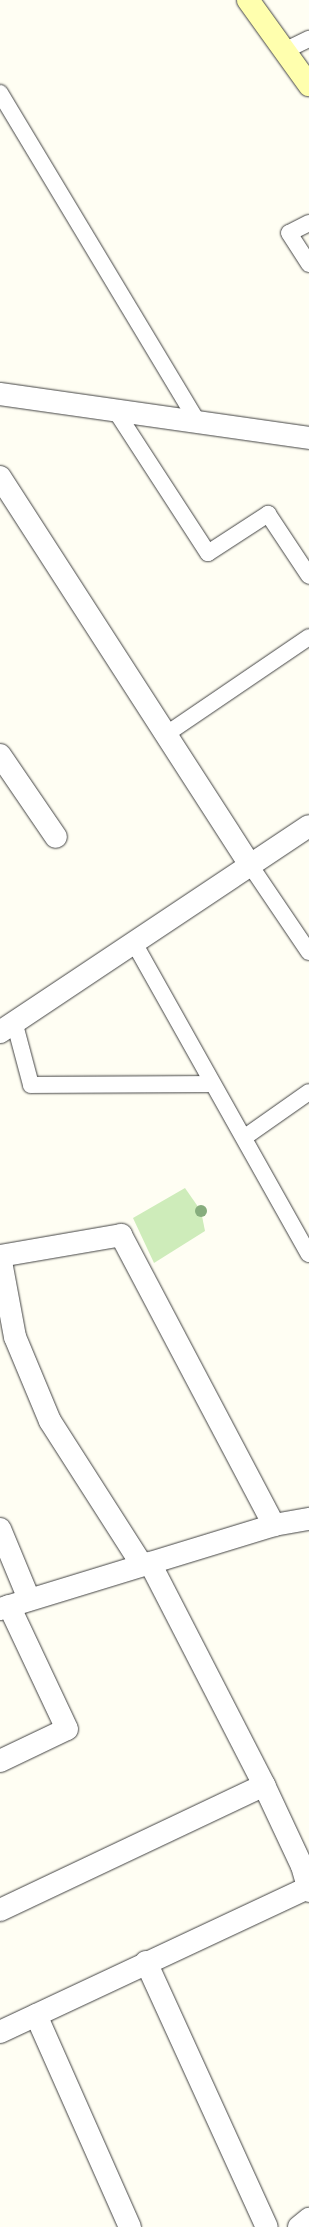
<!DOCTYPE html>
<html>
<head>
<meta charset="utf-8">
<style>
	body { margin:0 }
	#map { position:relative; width:309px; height:2227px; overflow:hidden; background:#fffef3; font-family:"PT Serif",serif }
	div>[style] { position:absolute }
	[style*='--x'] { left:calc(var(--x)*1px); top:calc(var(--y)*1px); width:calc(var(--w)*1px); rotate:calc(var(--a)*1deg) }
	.green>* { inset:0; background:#ceecba }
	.roads { filter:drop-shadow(0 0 1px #434343) drop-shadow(0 0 1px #434343) }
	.service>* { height:16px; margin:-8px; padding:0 8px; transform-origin:8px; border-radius:8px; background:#fff }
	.minor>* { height:22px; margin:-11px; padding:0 11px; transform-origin:11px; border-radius:11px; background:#fff }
	.secondary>* { height:22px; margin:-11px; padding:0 11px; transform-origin:11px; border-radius:11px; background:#ffffae }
	.trees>* { width:12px; height:12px; margin:-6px; border-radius:50%; background:#87ad7d }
	span { translate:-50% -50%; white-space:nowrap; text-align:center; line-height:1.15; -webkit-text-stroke:4px #fff; paint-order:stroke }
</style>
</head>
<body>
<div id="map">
	<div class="green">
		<div style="clip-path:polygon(185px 1188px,201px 1211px,205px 1231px,154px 1263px,133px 1218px)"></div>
	</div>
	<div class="roads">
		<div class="service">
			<div style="--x:284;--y:51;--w:28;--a:-26"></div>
			<div style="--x:0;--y:93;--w:383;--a:59"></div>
			<div style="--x:309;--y:223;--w:22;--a:153"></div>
			<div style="--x:289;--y:233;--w:37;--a:57"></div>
			<div style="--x:117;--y:413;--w:167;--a:57"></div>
			<div style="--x:208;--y:553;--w:72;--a:-33"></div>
			<div style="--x:268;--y:514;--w:74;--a:56.5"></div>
			<div style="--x:165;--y:735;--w:174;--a:-34.2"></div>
			<div style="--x:250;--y:865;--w:105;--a:55.9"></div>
			<div style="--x:133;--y:941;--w:359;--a:60.7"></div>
			<div style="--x:14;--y:1021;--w:66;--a:75.1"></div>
			<div style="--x:31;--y:1085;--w:180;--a:-0.3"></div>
			<div style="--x:245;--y:1137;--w:78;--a:-35.1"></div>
		</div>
		<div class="minor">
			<div style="--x:0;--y:394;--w:312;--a:8.1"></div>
			<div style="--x:0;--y:477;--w:462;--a:57.2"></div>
			<div style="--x:0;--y:755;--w:99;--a:55.7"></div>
			<div style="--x:0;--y:1032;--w:371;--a:-33.7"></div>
			<div style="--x:0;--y:1256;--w:123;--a:-9.8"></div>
			<div style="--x:121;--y:1235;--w:328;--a:62.2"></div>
			<div style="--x:0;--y:1256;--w:82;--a:79.5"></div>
			<div style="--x:15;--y:1337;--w:91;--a:67.4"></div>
			<div style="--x:50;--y:1421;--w:171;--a:57.4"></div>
			<div style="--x:0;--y:1529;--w:76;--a:67.5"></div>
			<div style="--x:150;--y:1563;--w:250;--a:62.8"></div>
			<div style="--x:264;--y:1785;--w:89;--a:64.9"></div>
			<div style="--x:302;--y:1866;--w:26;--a:74"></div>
			<div style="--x:0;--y:1609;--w:287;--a:-17"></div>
			<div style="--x:274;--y:1525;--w:36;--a:-10"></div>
			<div style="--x:0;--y:1761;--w:74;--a:-25.5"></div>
			<div style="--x:67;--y:1729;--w:136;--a:-115.2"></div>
			<div style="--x:0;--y:1910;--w:292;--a:-25.3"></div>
			<div style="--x:146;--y:1962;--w:291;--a:65.5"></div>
			<div style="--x:36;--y:2015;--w:232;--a:66.1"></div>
			<div style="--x:0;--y:2032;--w:339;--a:-25.1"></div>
			<div style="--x:299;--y:2227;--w:13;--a:-39"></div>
		</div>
		<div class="secondary">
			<div style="--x:248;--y:0;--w:105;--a:54.3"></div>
		</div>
	</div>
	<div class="trees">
		<div style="left:201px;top:1211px"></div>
	</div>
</div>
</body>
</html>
